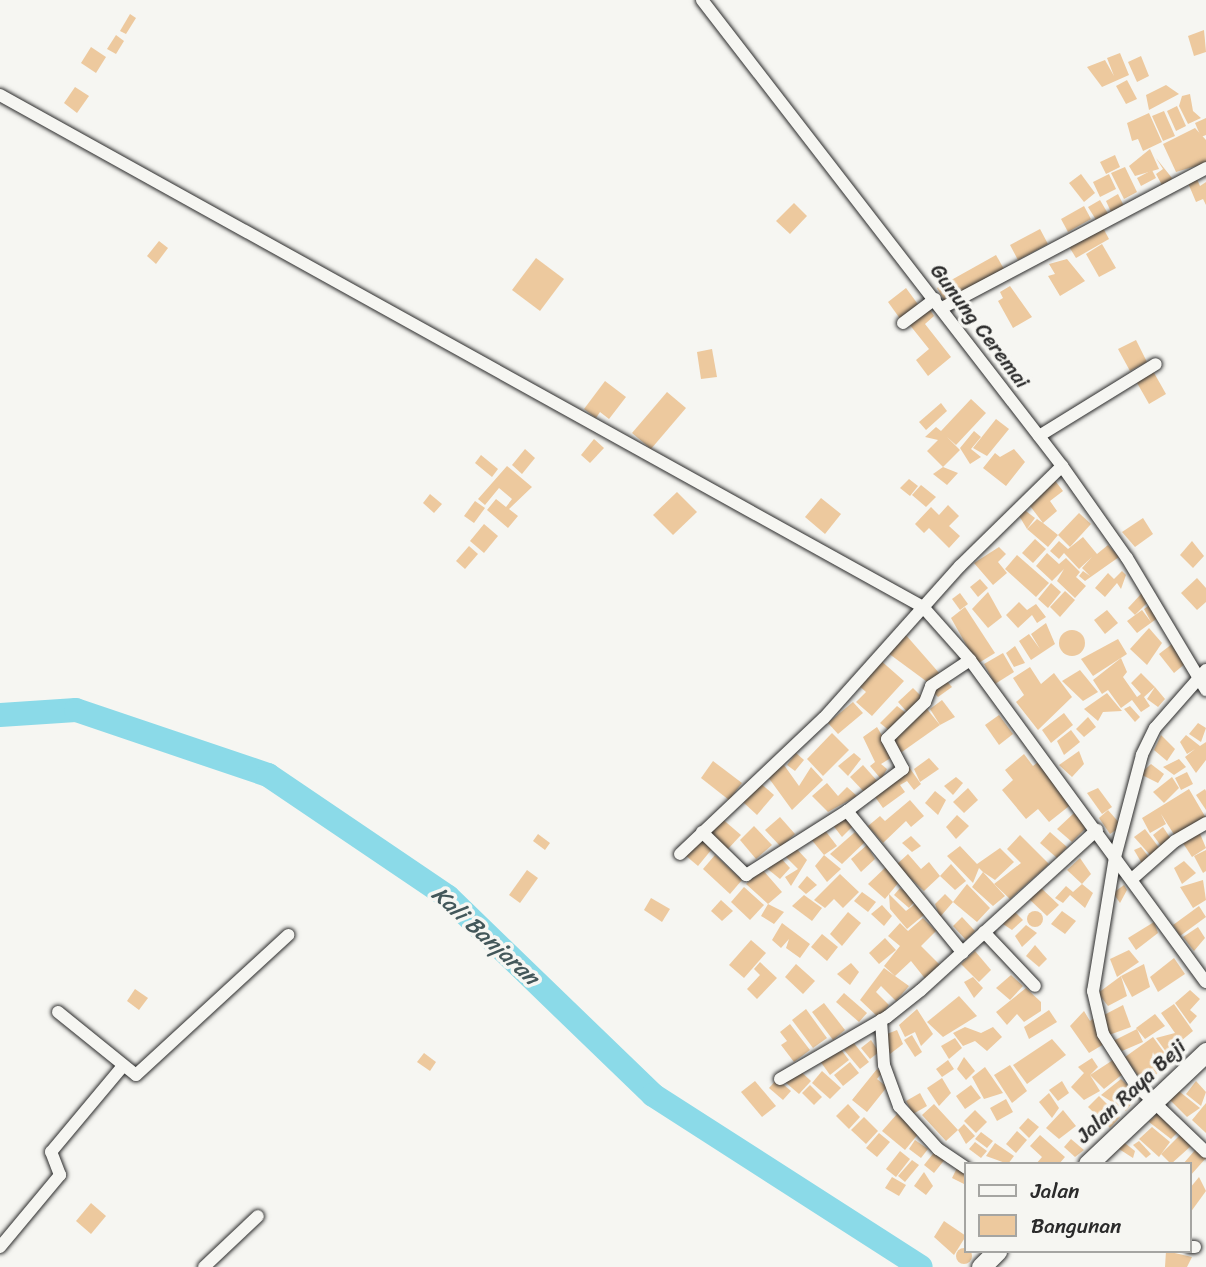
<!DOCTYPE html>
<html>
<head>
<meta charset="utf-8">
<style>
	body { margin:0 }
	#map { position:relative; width:1206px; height:1267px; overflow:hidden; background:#f6f6f2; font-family:Sriracha,sans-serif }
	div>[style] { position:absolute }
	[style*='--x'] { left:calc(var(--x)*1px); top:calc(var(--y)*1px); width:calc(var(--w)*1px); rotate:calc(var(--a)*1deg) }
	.river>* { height:24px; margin:-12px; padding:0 12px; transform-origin:12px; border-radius:12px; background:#8bdae8 }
	.building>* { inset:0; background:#edc99e }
	.round { border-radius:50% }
	.roads { filter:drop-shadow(0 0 2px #2b2b2b) drop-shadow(0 0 2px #2b2b2b) }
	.street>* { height:12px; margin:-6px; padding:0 6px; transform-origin:6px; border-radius:6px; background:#f6f6f2 }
	.secondary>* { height:19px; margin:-9.5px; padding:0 9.5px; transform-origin:9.5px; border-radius:9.5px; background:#f6f6f2 }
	span { translate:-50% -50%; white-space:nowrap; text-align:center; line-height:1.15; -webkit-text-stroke:7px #f6f6f2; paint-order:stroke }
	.street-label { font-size:21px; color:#2b2b2b }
	.water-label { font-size:23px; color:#43575a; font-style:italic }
	.legend { position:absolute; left:964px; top:1162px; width:228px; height:91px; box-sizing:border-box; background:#f6f6f2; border:2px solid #a5a5a2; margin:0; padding:9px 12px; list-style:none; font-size:21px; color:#2b2b2b }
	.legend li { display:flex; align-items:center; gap:14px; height:35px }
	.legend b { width:35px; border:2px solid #a5a5a2 }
</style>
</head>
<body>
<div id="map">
	<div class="river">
		<div style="--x:0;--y:715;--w:76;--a:-3.8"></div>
		<div style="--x:76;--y:710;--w:203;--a:18.7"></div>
		<div style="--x:268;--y:775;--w:217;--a:34.1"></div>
		<div style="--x:448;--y:897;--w:285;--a:44"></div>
		<div style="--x:653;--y:1095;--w:318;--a:32.7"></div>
	</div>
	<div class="building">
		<div style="clip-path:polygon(130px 14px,136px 18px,126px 34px,120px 31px)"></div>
		<div style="clip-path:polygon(1204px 30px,1206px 52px,1194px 56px,1188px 36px)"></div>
		<div style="clip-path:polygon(116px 35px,124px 41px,116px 54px,107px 49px)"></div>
		<div style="clip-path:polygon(91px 47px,106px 57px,96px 73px,81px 63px)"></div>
		<div style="clip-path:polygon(1120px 53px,1129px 75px,1102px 87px,1087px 67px,1105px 60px,1114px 76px,1107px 58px)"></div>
		<div style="clip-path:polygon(1141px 56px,1149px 76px,1137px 82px,1128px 62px)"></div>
		<div style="clip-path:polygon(1127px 80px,1137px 99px,1126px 104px,1116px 86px)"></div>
		<div style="clip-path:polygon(1166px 85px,1179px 94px,1149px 110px,1146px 95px)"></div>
		<div style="clip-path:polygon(75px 87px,89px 96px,77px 113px,64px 103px)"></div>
		<div style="clip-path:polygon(1190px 94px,1193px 111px,1201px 118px,1188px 124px,1179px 106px,1182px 96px)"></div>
		<div style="clip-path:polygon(1177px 106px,1186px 126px,1176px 131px,1167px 111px)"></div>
		<div style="clip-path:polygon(1164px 111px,1175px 136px,1163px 141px,1152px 116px)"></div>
		<div style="clip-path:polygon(1149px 113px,1162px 142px,1143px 151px,1138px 139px,1132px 141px,1127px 123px)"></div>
		<div style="clip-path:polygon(1206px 118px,1206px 135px,1201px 137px,1195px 123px)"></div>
		<div style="clip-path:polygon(1195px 128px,1206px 140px,1206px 163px,1176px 172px,1163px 144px)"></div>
		<div style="clip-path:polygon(1150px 149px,1159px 169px,1135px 176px,1129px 166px)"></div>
		<div style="clip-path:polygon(1115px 155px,1120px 167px,1106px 174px,1100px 162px)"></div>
		<div style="clip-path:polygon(1156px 158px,1172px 178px,1170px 183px,1162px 185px,1156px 174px,1163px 169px)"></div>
		<div style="clip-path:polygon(1125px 167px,1137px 192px,1124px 199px,1111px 173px)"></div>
		<div style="clip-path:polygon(1152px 170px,1156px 178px,1141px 186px,1137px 178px)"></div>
		<div style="clip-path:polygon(1081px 174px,1095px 193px,1084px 202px,1069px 183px)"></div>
		<div style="clip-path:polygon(1109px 174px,1116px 189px,1100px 197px,1093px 182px)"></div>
		<div style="clip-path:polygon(1197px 179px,1200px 186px,1206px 182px,1206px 205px,1203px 199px,1196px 202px,1188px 183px)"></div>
		<div style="clip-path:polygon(1118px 194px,1125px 208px,1112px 214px,1106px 201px)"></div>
		<div style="clip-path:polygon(1100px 200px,1110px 217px,1098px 223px,1088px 207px)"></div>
		<div style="clip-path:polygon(794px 203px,807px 216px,790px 234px,776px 221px)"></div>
		<div style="clip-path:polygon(1084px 206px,1091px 219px,1068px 232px,1061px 219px)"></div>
		<div style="clip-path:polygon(1102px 226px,1109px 239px,1076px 258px,1068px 245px)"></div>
		<div style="clip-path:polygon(1040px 229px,1048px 244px,1018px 260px,1010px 245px)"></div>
		<div style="clip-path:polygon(159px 241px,168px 248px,156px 264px,147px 256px)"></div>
		<div style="clip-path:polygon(1102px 244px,1116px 268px,1099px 277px,1086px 254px)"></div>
		<div style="clip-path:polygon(996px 255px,1004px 269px,945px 302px,937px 288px)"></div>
		<div style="clip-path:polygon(536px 258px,564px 279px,540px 311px,512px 290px)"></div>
		<div style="clip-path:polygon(1067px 259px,1085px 281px,1060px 296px,1048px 276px,1055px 274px,1049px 264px)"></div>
		<div style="clip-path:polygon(1010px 286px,1032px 317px,1013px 328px,998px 301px,1003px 298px,1000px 292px)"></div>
		<div style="clip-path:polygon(906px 288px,920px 307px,901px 320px,888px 302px)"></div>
		<div style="clip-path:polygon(929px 308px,934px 316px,925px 324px,951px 357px,928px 376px,916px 360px,929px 349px,909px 324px)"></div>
		<div style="clip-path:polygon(1136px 340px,1147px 362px,1130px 371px,1118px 349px)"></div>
		<div style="clip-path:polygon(712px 349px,717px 377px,701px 379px,697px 352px)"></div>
		<div style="clip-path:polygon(1153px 371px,1166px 394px,1149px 404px,1136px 381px)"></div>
		<div style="clip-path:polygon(605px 381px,626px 397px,609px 419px,600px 412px,596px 418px,584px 409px)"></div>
		<div style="clip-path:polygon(667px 392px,686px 408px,651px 449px,632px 433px)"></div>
		<div style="clip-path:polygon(971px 399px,986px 413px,956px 445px,947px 437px,960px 450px,943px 467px,927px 451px,938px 440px,925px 437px,936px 427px,941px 431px)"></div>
		<div style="clip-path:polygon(941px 403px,947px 411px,926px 430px,919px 422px)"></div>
		<div style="clip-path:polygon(996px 419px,1009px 429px,987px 456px,973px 448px)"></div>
		<div style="clip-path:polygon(974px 431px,981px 437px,971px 449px,981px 457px,970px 464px,960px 448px)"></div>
		<div style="clip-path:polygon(594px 439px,604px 448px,590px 463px,581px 455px)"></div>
		<div style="clip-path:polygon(525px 449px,535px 458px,522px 474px,512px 465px)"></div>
		<div style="clip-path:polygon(1014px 449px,1025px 462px,1006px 486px,983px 468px,995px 453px,1000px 457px)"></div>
		<div style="clip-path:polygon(481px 455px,498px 469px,492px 477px,475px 463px)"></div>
		<div style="clip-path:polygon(507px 466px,532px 487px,509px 509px,518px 516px,508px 528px,487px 510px,496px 499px,506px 507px,512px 499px,499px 488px,485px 505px,478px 499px)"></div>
		<div style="clip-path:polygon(943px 467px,958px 473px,947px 485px,933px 474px)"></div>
		<div style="clip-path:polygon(1053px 478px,1063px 491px,1050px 501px,1057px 511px,1043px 523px,1058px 535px,1048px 547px,1027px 529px,1037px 519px,1043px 523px,1027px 502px)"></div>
		<div style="clip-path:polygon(909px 479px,918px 486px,910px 496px,900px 488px)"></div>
		<div style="clip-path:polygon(921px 485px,936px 497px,926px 507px,912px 495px)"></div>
		<div style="clip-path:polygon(677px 492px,697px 512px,673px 535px,653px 515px)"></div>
		<div style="clip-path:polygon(430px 494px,442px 504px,434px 513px,423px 503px)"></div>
		<div style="clip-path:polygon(821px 498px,841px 514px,825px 534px,805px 517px)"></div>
		<div style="clip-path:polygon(475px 501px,485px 508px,474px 523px,464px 516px)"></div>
		<div style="clip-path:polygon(948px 505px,959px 516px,949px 526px,960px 536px,949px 548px,929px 528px,924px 533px,915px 524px,931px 507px,939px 515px)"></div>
		<div style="clip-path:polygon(1022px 508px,1035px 518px,1027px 529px,1018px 514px)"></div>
		<div style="clip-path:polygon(1079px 513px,1091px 524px,1070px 547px,1058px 535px)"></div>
		<div style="clip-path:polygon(1143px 518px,1153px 534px,1135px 547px,1122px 532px)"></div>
		<div style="clip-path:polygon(484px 524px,498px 536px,484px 553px,470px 541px)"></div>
		<div style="clip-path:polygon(1083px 537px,1097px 554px,1108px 545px,1119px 557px,1085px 581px,1079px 576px,1083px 571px,1090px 576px,1082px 568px,1092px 557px,1079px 569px,1064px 553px,1059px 559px,1050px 551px,1059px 541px,1068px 549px)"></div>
		<div style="clip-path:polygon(1035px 539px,1046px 549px,1033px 563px,1022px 553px)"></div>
		<div style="clip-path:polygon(1192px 541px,1204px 556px,1193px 568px,1180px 555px)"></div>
		<div style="clip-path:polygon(469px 546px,478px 554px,465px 569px,456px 561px)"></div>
		<div style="clip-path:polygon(999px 547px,1006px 554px,998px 562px,1007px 573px,993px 585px,974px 563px)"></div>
		<div style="clip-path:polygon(1047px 553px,1059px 564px,1066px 558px,1080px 572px,1076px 577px,1086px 586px,1075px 598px,1057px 581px,1064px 569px,1052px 581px,1036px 566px)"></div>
		<div style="clip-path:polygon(1017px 555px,1049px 583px,1036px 597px,1005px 569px)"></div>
		<div style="clip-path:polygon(1122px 571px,1126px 575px,1121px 589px,1117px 583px,1105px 597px,1095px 588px,1108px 573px,1114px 579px)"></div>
		<div style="clip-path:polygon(1197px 578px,1206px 588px,1206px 602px,1197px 610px,1181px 593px)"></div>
		<div style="clip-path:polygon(980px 579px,988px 588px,978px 597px,970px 587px)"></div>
		<div style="clip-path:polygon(1051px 583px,1061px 592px,1048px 608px,1038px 599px)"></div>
		<div style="clip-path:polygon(1065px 591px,1075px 600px,1060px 617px,1050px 607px)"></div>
		<div style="clip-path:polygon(988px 592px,1002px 617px,988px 628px,972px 609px)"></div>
		<div style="clip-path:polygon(960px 593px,968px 604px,960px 610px,952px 599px)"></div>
		<div style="clip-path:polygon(1142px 593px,1147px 603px,1135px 615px,1128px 608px)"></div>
		<div style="clip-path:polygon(1019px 602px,1027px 610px,1036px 604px,1046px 617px,1037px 623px,1032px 615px,1018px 628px,1006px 615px)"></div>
		<div style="clip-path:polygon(1151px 604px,1159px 617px,1137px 633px,1127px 621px,1142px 610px,1151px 622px,1144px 609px)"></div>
		<div style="clip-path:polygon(965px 607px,995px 653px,977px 664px,951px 618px)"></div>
		<div style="clip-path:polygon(1107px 610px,1118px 623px,1105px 634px,1094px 620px)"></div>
		<div style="clip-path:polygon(1046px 623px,1055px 644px,1031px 660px,1019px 641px,1029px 634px,1040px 649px,1031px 634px)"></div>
		<div style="clip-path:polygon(1149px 628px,1162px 643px,1147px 665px,1130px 649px)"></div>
		<div class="round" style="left:1059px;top:630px;width:26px;height:26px"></div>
		<div style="clip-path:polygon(905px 634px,940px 674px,930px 684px,888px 653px)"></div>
		<div style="clip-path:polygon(1118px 639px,1127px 654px,1093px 676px,1081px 659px)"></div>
		<div style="clip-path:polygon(1172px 644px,1186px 663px,1174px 673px,1159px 654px)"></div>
		<div style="clip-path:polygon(1015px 646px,1025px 663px,1014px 667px,1006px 653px)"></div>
		<div style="clip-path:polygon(1003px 653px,1014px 672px,995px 684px,984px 664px)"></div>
		<div style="clip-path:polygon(1121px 658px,1127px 672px,1123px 677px,1137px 697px,1141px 694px,1131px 683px,1141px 673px,1155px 687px,1165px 699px,1158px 707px,1147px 699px,1155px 687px,1144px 697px,1150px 706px,1141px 712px,1132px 700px,1121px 708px,1108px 690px,1102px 694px,1093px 680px)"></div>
		<div style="clip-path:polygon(879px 659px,904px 681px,872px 716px,856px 702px,866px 692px,857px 684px)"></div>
		<div style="clip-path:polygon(1030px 667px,1041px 684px,1054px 673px,1072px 697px,1038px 730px,1016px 702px,1024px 695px,1013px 678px)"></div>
		<div style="clip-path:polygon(1080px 670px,1098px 692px,1083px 701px,1062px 681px)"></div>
		<div style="clip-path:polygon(945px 679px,952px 687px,938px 697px,931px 690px)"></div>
		<div style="clip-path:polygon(913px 688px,922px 697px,909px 714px,898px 702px)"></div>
		<div style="clip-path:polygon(1107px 693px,1122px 711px,1103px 712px,1098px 721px,1084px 709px)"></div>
		<div style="clip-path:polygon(942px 700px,955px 717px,940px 725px,930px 709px)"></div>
		<div style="clip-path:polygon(853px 702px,863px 713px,838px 734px,828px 723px)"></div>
		<div style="clip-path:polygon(897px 706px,906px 713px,891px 732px,880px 723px)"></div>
		<div style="clip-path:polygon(1130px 706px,1140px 717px,1135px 722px,1124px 709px)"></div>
		<div style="clip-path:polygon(927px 709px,940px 725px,899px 754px,888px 738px)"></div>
		<div style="clip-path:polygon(1064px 713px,1073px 725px,1051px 743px,1042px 730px)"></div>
		<div style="clip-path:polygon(999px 715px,1013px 734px,999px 745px,985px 725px)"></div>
		<div style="clip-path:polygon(1088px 717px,1096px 727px,1084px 737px,1076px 729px)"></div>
		<div style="clip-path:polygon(1198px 723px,1206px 728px,1201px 742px,1189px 734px)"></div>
		<div style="clip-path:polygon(877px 727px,894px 756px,881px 764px,887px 769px,881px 779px,870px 766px,875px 762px,863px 737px)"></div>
		<div style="clip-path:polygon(1071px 730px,1080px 742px,1064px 755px,1057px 741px)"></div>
		<div style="clip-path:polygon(832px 733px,849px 750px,823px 776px,807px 759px)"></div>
		<div style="clip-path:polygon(1161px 735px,1175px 749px,1167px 761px,1154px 750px)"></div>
		<div style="clip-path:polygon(1186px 735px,1200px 746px,1206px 742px,1206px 760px,1196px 773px,1185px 757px,1195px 749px,1187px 754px,1180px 742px)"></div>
		<div style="clip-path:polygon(1079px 751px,1084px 764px,1072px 777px,1059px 765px)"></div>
		<div style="clip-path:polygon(796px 753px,804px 760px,795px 771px,787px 765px)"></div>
		<div style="clip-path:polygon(854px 753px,861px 759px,848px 776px,838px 766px)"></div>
		<div style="clip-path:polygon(1024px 754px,1033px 766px,1038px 762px,1073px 803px,1049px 822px,1038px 809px,1026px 819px,1002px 790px,1013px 780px,1005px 770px)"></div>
		<div style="clip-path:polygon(929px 758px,939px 769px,920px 782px,914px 769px)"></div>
		<div style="clip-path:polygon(1179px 759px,1186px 767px,1174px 775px,1163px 767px)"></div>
		<div style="clip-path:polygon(713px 761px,742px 783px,729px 800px,701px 778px)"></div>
		<div style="clip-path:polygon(1151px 764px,1164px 774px,1158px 783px,1140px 774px)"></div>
		<div style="clip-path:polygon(784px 765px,799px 786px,811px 767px,823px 780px,792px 810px,768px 777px)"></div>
		<div style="clip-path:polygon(863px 765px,879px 783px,866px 794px,850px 777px)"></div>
		<div style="clip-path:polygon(909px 767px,921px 784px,914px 790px,907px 781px,900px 785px,905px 792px,883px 808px,873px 794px)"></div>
		<div style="clip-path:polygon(1187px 772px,1193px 784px,1181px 790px,1175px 778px)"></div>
		<div style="clip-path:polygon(956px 777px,963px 783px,953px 795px,944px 786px)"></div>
		<div style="clip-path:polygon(1172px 777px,1179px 788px,1164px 803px,1153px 792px)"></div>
		<div style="clip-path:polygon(759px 782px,774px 795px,757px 815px,743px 802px)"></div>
		<div style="clip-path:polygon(827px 783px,838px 796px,847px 787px,857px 796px,828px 812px,812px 796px)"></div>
		<div style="clip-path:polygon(968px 788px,978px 800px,964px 813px,953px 802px)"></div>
		<div style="clip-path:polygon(1098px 788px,1112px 807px,1102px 814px,1087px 793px)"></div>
		<div style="clip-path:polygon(1189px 789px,1206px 818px,1175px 836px,1161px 814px,1166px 824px,1150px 833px,1142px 818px)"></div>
		<div style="clip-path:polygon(1205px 789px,1206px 791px,1206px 810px,1196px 795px)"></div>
		<div style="clip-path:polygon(935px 791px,946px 800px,938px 815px,925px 803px)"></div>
		<div style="clip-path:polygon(910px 800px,924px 816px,911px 827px,906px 821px,883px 843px,868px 826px,880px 816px,885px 821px)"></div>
		<div style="clip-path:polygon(1108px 810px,1122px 826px,1110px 834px,1099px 818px)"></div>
		<div style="clip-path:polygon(1074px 813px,1087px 827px,1072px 842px,1057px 829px)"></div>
		<div style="clip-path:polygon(845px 814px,854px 825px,842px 837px,832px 824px)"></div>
		<div style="clip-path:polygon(957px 815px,969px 826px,956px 839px,946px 827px)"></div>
		<div style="clip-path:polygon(720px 817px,741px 835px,727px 850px,707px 833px)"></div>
		<div style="clip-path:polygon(780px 817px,795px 834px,781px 847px,765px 830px)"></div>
		<div style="clip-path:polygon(754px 826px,772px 845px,756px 859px,740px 840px)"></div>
		<div style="clip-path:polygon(1163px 827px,1171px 839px,1161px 846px,1153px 835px)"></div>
		<div style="clip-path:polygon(824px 829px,837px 846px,824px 855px,811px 839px)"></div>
		<div style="clip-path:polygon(1145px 829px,1160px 849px,1151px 856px,1134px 837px)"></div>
		<div style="clip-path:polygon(1198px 829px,1206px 848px,1192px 857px,1181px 840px)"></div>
		<div style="clip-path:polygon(855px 832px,865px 842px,842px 864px,830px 854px)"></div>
		<div style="clip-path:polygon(1050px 832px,1067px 847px,1057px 858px,1040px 843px)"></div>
		<div style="clip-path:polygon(538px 834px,550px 843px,545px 850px,533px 841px)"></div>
		<div style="clip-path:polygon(1020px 835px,1049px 864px,1010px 899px,994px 884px,1021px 863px,1007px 849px)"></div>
		<div style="clip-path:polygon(911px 836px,921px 846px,912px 852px,902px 843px)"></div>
		<div style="clip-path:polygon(699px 838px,712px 849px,698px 866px,685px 855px)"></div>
		<div style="clip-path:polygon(793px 845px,807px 860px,791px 886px,785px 877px,798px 869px,783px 854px)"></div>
		<div style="clip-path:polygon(867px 845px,875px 859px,861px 872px,851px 859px)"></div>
		<div style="clip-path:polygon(960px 846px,977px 864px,1000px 848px,1014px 862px,995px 880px,983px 872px,1005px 896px,993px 906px,972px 887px,983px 872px,979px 868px,973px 883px,947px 856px)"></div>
		<div style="clip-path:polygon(1141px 847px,1148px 856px,1144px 867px,1134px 850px)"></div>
		<div style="clip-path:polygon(1206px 850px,1206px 871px,1203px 873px,1194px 856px)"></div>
		<div style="clip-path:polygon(908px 854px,921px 869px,929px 862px,940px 876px,924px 891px,896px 865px)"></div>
		<div style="clip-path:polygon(715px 855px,742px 880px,730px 894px,703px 869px)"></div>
		<div style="clip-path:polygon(778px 855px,790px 868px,780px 879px,764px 866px)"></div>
		<div style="clip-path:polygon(824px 855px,841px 869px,827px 882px,815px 866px)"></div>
		<div style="clip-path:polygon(1080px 858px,1091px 874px,1082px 884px,1067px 870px)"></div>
		<div style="clip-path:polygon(1184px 861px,1196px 873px,1182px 884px,1174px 868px)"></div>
		<div style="clip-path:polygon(951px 864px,966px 881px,955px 890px,940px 876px)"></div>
		<div style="clip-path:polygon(886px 867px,899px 882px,885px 899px,868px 884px)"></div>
		<div style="clip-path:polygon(762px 869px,782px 892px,768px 904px,784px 912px,774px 924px,761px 916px,768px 904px,746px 884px)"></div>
		<div style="clip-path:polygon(527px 870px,538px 878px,520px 903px,509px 895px)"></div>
		<div style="clip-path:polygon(840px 874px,859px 892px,843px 908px,834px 899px,825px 908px,814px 900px)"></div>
		<div style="clip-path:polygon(807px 876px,817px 885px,806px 894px,798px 887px)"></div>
		<div style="clip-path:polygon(1203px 880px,1206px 900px,1193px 908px,1180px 887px)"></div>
		<div style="clip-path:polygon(967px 884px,990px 908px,977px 922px,953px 902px,940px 917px,935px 904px,945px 894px,953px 902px)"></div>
		<div style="clip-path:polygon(1082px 884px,1093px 893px,1085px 908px,1070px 895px,1063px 903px,1055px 898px,1066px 886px,1073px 892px)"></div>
		<div style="clip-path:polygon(1124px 885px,1127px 890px,1120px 903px,1113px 893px)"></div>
		<div style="clip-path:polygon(744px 887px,764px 905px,750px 920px,731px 902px)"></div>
		<div style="clip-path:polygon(1040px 887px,1059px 905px,1047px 916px,1028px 898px)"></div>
		<div style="clip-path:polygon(900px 888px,917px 899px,909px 908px,894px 895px)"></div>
		<div style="clip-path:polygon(862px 892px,876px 902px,868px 912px,854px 901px)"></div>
		<div style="clip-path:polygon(889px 894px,906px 911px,916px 903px,925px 914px,907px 929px,890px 909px)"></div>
		<div style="clip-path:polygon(804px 895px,822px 908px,812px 921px,792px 906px)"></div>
		<div style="clip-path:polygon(651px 898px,670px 909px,662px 922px,644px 910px)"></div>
		<div style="clip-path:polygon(721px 900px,733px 911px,722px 921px,711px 911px)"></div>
		<div style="clip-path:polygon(882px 905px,892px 916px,884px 926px,871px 914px)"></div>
		<div style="clip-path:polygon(1199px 906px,1206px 917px,1180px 936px,1173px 925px)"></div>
		<div class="round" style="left:1027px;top:911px;width:16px;height:16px"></div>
		<div style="clip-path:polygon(1014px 911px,1023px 920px,1012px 930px,1003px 924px)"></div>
		<div style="clip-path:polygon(1062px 911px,1076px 921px,1065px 934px,1051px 924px)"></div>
		<div style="clip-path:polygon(848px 912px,861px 923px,842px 946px,830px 934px)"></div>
		<div style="clip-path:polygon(962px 917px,975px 931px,966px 940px,953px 926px)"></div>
		<div style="clip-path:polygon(923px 918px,936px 931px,921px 946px,941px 966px,927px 981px,911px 961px,895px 976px,909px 986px,896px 1001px,881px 986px,876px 992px,889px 1005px,879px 1018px,860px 1000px,884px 968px,895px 976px,884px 966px,900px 946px,888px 936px,900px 923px,908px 931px)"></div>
		<div style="clip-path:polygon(1154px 922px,1158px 933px,1136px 950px,1128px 938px)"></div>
		<div style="clip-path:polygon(782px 923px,810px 944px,800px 958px,786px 948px,789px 939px,781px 948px,772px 940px)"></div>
		<div style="clip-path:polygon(1026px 925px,1037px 933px,1022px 947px,1015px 936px)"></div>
		<div style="clip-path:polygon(1198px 927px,1205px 938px,1194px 951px,1183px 937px)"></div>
		<div style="clip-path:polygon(822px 934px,838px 947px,827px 961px,811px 947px)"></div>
		<div style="clip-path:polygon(885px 938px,896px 950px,879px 964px,869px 953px)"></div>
		<div style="clip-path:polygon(751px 940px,766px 953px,744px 978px,729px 965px)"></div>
		<div style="clip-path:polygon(1035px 945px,1047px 959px,1039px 967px,1026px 956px)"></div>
		<div style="clip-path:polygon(1129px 950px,1139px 962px,1117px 977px,1110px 959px)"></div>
		<div style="clip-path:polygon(975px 951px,991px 970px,979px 982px,961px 964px)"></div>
		<div style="clip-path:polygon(1174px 958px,1185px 974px,1158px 992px,1150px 977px)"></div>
		<div style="clip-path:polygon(760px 962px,777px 978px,757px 999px,747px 989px,760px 975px,754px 969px)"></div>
		<div style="clip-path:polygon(851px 963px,859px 972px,850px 985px,837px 974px)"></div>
		<div style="clip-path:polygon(796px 964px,815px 981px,803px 994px,785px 977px)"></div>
		<div style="clip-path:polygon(1144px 964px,1150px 987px,1132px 997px,1121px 976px)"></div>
		<div style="clip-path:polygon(1011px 975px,1023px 986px,1010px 1000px,996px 988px)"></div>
		<div style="clip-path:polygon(1121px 976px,1127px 996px,1108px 1006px,1098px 993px)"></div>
		<div style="clip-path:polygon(973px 977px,983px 988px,974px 998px,964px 982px)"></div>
		<div style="clip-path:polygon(1026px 988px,1041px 1002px,1041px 1011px,1024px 1022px,1017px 1014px,1007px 1025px,996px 1012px)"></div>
		<div style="clip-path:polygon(135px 989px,148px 998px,139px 1010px,127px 1001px)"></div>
		<div style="clip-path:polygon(1190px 990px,1200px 999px,1190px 1010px,1197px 1016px,1190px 1024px,1175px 1003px)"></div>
		<div style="clip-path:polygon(844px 993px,867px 1013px,859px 1022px,836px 1002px)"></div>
		<div style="clip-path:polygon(959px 996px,977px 1016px,943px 1037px,927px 1022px)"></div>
		<div style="clip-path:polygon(824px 1003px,845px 1030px,833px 1040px,812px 1012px)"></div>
		<div style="clip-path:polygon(1174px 1004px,1193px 1031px,1181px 1041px,1176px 1035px,1185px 1050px,1172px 1060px,1156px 1038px,1175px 1033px,1161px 1013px)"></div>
		<div style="clip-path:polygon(1123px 1005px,1131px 1027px,1109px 1035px,1104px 1015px)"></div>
		<div style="clip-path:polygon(806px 1009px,827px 1038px,813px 1048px,792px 1020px)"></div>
		<div style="clip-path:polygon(917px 1009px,933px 1034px,921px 1046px,915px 1032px,905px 1037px,899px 1025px)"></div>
		<div style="clip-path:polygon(1049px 1010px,1057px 1022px,1029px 1039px,1024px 1027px)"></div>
		<div style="clip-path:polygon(1084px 1011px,1090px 1021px,1094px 1018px,1104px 1044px,1089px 1053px,1070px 1026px)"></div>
		<div style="clip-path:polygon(1155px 1014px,1165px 1026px,1145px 1039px,1136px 1028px)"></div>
		<div style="clip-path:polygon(790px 1024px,810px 1050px,794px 1062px,781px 1045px,787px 1041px,780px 1032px)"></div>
		<div style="clip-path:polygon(965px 1027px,981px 1033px,993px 1027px,1002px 1037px,987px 1051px,975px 1041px,963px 1046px,953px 1033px)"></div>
		<div style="clip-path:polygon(1137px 1029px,1143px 1042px,1122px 1051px,1113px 1041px)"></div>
		<div style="clip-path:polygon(897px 1030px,903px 1044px,890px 1054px,882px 1036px)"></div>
		<div style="clip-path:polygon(912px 1035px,922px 1052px,915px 1057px,904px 1040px)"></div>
		<div style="clip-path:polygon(1153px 1037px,1169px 1059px,1146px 1087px,1125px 1057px)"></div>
		<div style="clip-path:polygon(955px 1038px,962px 1048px,949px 1059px,941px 1046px)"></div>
		<div style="clip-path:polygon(1052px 1039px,1066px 1055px,1027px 1084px,1013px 1065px)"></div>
		<div style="clip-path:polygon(871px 1040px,879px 1052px,870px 1059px,861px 1048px)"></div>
		<div style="clip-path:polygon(853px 1042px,869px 1062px,860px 1069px,844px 1050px)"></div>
		<div style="clip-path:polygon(839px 1047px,849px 1060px,830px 1075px,820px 1061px)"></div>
		<div style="clip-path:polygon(424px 1053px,436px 1062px,430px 1071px,417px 1062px)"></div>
		<div style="clip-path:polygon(964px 1057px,975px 1071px,966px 1080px,957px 1069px)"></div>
		<div style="clip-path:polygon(1092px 1058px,1098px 1067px,1090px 1075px,1113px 1060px,1124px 1073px,1104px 1089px,1090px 1075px,1100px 1091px,1084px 1100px,1071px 1087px,1084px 1073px,1078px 1067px)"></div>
		<div style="clip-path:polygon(948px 1060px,954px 1069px,942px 1077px,936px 1069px)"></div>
		<div style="clip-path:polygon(850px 1062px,859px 1073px,843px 1086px,834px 1075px)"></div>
		<div style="clip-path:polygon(1010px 1065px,1027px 1091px,1012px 1103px,994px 1075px)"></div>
		<div style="clip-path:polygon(985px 1067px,1003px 1093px,984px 1099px,972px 1077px)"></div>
		<div style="clip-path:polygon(797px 1068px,811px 1081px,799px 1094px,785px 1082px)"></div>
		<div style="clip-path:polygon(877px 1069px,882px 1073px,877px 1079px,887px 1087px,867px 1112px,852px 1100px)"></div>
		<div style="clip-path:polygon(822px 1071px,841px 1088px,830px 1099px,812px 1083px)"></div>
		<div style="clip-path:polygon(942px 1078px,951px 1093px,939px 1106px,927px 1088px)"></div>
		<div style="clip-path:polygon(777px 1079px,791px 1091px,783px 1100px,769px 1088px)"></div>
		<div style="clip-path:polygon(1121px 1079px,1138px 1095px,1126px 1111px,1101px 1095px)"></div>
		<div style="clip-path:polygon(755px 1081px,776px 1106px,762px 1117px,741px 1092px)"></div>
		<div style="clip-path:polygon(1062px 1081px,1069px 1093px,1058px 1101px,1049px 1090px)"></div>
		<div style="clip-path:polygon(1196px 1081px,1206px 1092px,1201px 1106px,1186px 1094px)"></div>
		<div style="clip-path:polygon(810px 1085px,822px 1097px,814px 1105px,802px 1093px)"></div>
		<div style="clip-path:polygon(971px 1085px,981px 1098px,965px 1109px,956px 1096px)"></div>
		<div style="clip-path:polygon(1175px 1088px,1200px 1108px,1187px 1117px,1168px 1098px)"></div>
		<div style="clip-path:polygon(920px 1093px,927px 1106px,913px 1114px,906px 1101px)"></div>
		<div style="clip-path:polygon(1049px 1093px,1059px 1108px,1052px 1118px,1039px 1102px)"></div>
		<div style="clip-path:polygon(1099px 1096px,1120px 1117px,1110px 1128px,1088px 1107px)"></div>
		<div style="clip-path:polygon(1006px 1099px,1013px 1112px,997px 1121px,990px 1108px)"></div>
		<div style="clip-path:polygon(1206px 1103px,1206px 1133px,1192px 1120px)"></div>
		<div style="clip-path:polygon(848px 1104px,860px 1117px,849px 1129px,836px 1116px)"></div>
		<div style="clip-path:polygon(934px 1104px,958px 1130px,964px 1124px,975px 1136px,966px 1144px,958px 1130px,946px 1141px,922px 1115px)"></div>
		<div style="clip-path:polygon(975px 1110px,987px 1122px,976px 1133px,964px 1121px)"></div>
		<div style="clip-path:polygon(1063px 1110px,1076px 1126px,1059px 1139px,1046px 1128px)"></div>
		<div style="clip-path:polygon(1157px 1113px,1179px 1131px,1171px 1139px,1149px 1122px)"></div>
		<div style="clip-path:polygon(897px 1114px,919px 1133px,905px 1150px,882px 1131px)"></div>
		<div style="clip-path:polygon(864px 1117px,878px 1131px,866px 1144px,851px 1130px)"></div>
		<div style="clip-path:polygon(1028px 1118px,1039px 1127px,1029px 1138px,1019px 1128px)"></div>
		<div style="clip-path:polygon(1152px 1127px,1170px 1142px,1159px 1157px,1139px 1139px)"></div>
		<div style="clip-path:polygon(1017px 1131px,1027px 1140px,1016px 1153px,1006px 1144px)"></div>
		<div style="clip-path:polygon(981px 1132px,993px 1141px,987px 1148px,975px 1139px)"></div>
		<div style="clip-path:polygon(879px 1133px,890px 1142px,877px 1157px,866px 1148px)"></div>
		<div style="clip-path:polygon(1182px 1133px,1191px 1146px,1171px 1164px,1161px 1154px)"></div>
		<div style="clip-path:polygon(1040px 1135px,1065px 1157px,1059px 1164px,1036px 1164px,1042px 1157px,1030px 1146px)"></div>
		<div style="clip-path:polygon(1071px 1139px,1084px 1150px,1075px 1157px,1064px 1147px)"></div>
		<div style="clip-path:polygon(915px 1140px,928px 1149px,921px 1158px,909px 1149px)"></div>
		<div style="clip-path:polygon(1121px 1140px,1135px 1151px,1133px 1158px,1119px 1149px)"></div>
		<div style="clip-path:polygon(1139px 1141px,1151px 1154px,1146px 1158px,1133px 1145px)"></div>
		<div style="clip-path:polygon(975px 1142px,987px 1151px,981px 1158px,969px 1149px)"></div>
		<div style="clip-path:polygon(995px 1143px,1014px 1156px,1008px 1164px,986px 1156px)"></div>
		<div style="clip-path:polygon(1196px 1149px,1206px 1158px,1190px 1176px,1190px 1164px,1183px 1164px)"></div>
		<div style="clip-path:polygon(936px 1150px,946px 1158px,934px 1173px,924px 1165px)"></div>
		<div style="clip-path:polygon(900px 1151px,910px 1159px,896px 1177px,886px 1169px)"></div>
		<div style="clip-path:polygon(912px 1160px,919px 1165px,905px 1182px,898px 1176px)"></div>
		<div style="clip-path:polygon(958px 1166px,966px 1170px,966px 1185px,952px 1178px)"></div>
		<div style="clip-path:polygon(924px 1172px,933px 1186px,926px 1195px,914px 1186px)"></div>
		<div style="clip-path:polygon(892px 1177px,906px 1185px,899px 1196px,885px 1188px)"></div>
		<div style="clip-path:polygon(1199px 1177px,1206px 1191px,1190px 1213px,1190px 1188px)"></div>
		<div style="clip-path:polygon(91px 1203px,106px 1216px,91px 1234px,76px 1221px)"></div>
		<div style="clip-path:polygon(944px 1221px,966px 1236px,954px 1255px,934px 1237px)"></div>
		<div class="round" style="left:956px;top:1248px;width:16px;height:16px"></div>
		<div style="clip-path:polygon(1166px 1251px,1192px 1257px,1187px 1267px,1165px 1267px)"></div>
	</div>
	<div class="roads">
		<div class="street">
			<div style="--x:702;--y:0;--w:589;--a:52.31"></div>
			<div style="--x:1062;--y:466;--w:113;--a:54.8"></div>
			<div style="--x:1127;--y:558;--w:154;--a:59.1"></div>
			<div style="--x:0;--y:95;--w:1055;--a:29.02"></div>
			<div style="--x:923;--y:607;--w:71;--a:48.4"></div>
			<div style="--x:970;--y:660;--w:399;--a:53.8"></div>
			<div style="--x:942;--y:308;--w:299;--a:-27.9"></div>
			<div style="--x:903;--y:323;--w:40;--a:-37"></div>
			<div style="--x:1039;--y:436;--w:137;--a:-31.6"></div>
			<div style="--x:1206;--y:670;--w:77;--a:131.3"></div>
			<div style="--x:1155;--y:728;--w:30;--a:116"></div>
			<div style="--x:1142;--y:755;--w:106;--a:104.8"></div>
			<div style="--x:1115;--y:857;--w:136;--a:99.3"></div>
			<div style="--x:1093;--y:991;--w:44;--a:76.9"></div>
			<div style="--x:1103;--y:1034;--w:59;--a:57.4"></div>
			<div style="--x:1135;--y:1084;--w:98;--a:43.8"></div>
			<div style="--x:847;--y:811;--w:70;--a:-36.9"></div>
			<div style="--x:903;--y:769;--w:34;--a:-118"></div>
			<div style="--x:887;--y:739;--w:53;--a:-44.2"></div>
			<div style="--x:925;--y:702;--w:17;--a:-69"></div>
			<div style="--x:931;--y:686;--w:47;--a:-33.7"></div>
			<div style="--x:702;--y:832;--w:62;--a:44.3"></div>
			<div style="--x:746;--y:875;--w:120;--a:-32.4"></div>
			<div style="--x:847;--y:811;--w:183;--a:50.8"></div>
			<div style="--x:680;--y:854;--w:198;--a:-43.4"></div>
			<div style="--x:824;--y:718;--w:204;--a:-48.2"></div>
			<div style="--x:960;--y:566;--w:143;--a:-44.4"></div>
			<div style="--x:1132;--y:879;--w:57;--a:-41.5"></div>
			<div style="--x:1175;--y:841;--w:36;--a:-30"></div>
			<div style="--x:984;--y:932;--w:74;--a:46.6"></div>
			<div style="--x:58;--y:1012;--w:100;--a:38.9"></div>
			<div style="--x:136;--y:1075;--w:207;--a:-42.6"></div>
			<div style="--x:881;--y:1020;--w:45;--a:86.2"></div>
			<div style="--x:884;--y:1065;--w:44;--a:69.9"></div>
			<div style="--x:899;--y:1106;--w:58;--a:47.8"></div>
			<div style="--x:938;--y:1149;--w:34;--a:34"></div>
			<div style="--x:780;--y:1079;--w:124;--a:-30.1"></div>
			<div style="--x:887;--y:1017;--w:43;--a:-38.5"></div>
			<div style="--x:921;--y:990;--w:238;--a:-42.3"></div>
			<div style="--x:0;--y:1247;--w:94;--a:-50.2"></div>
			<div style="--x:60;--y:1175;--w:25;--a:-111"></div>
			<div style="--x:51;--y:1152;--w:111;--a:-50.1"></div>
			<div style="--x:1190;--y:1247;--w:5;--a:0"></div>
			<div style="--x:204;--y:1267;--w:74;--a:-43.4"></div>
		</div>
		<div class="secondary">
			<div style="--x:1088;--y:1164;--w:163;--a:-43.5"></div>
			<div style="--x:981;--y:1267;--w:23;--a:-45"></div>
		</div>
	</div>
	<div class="street-label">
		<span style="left:980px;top:326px;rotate:53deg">Gunung Ceremai</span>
		<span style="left:1131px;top:1091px;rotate:-43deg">Jalan Raya Beji</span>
	</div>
	<div class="water-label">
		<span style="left:485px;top:936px;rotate:42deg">Kali Banjaran</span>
	</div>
	<ul class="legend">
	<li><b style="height:9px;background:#f6f6f2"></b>Jalan</li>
	<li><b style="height:19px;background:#edc99e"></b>Bangunan</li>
	</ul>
</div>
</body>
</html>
